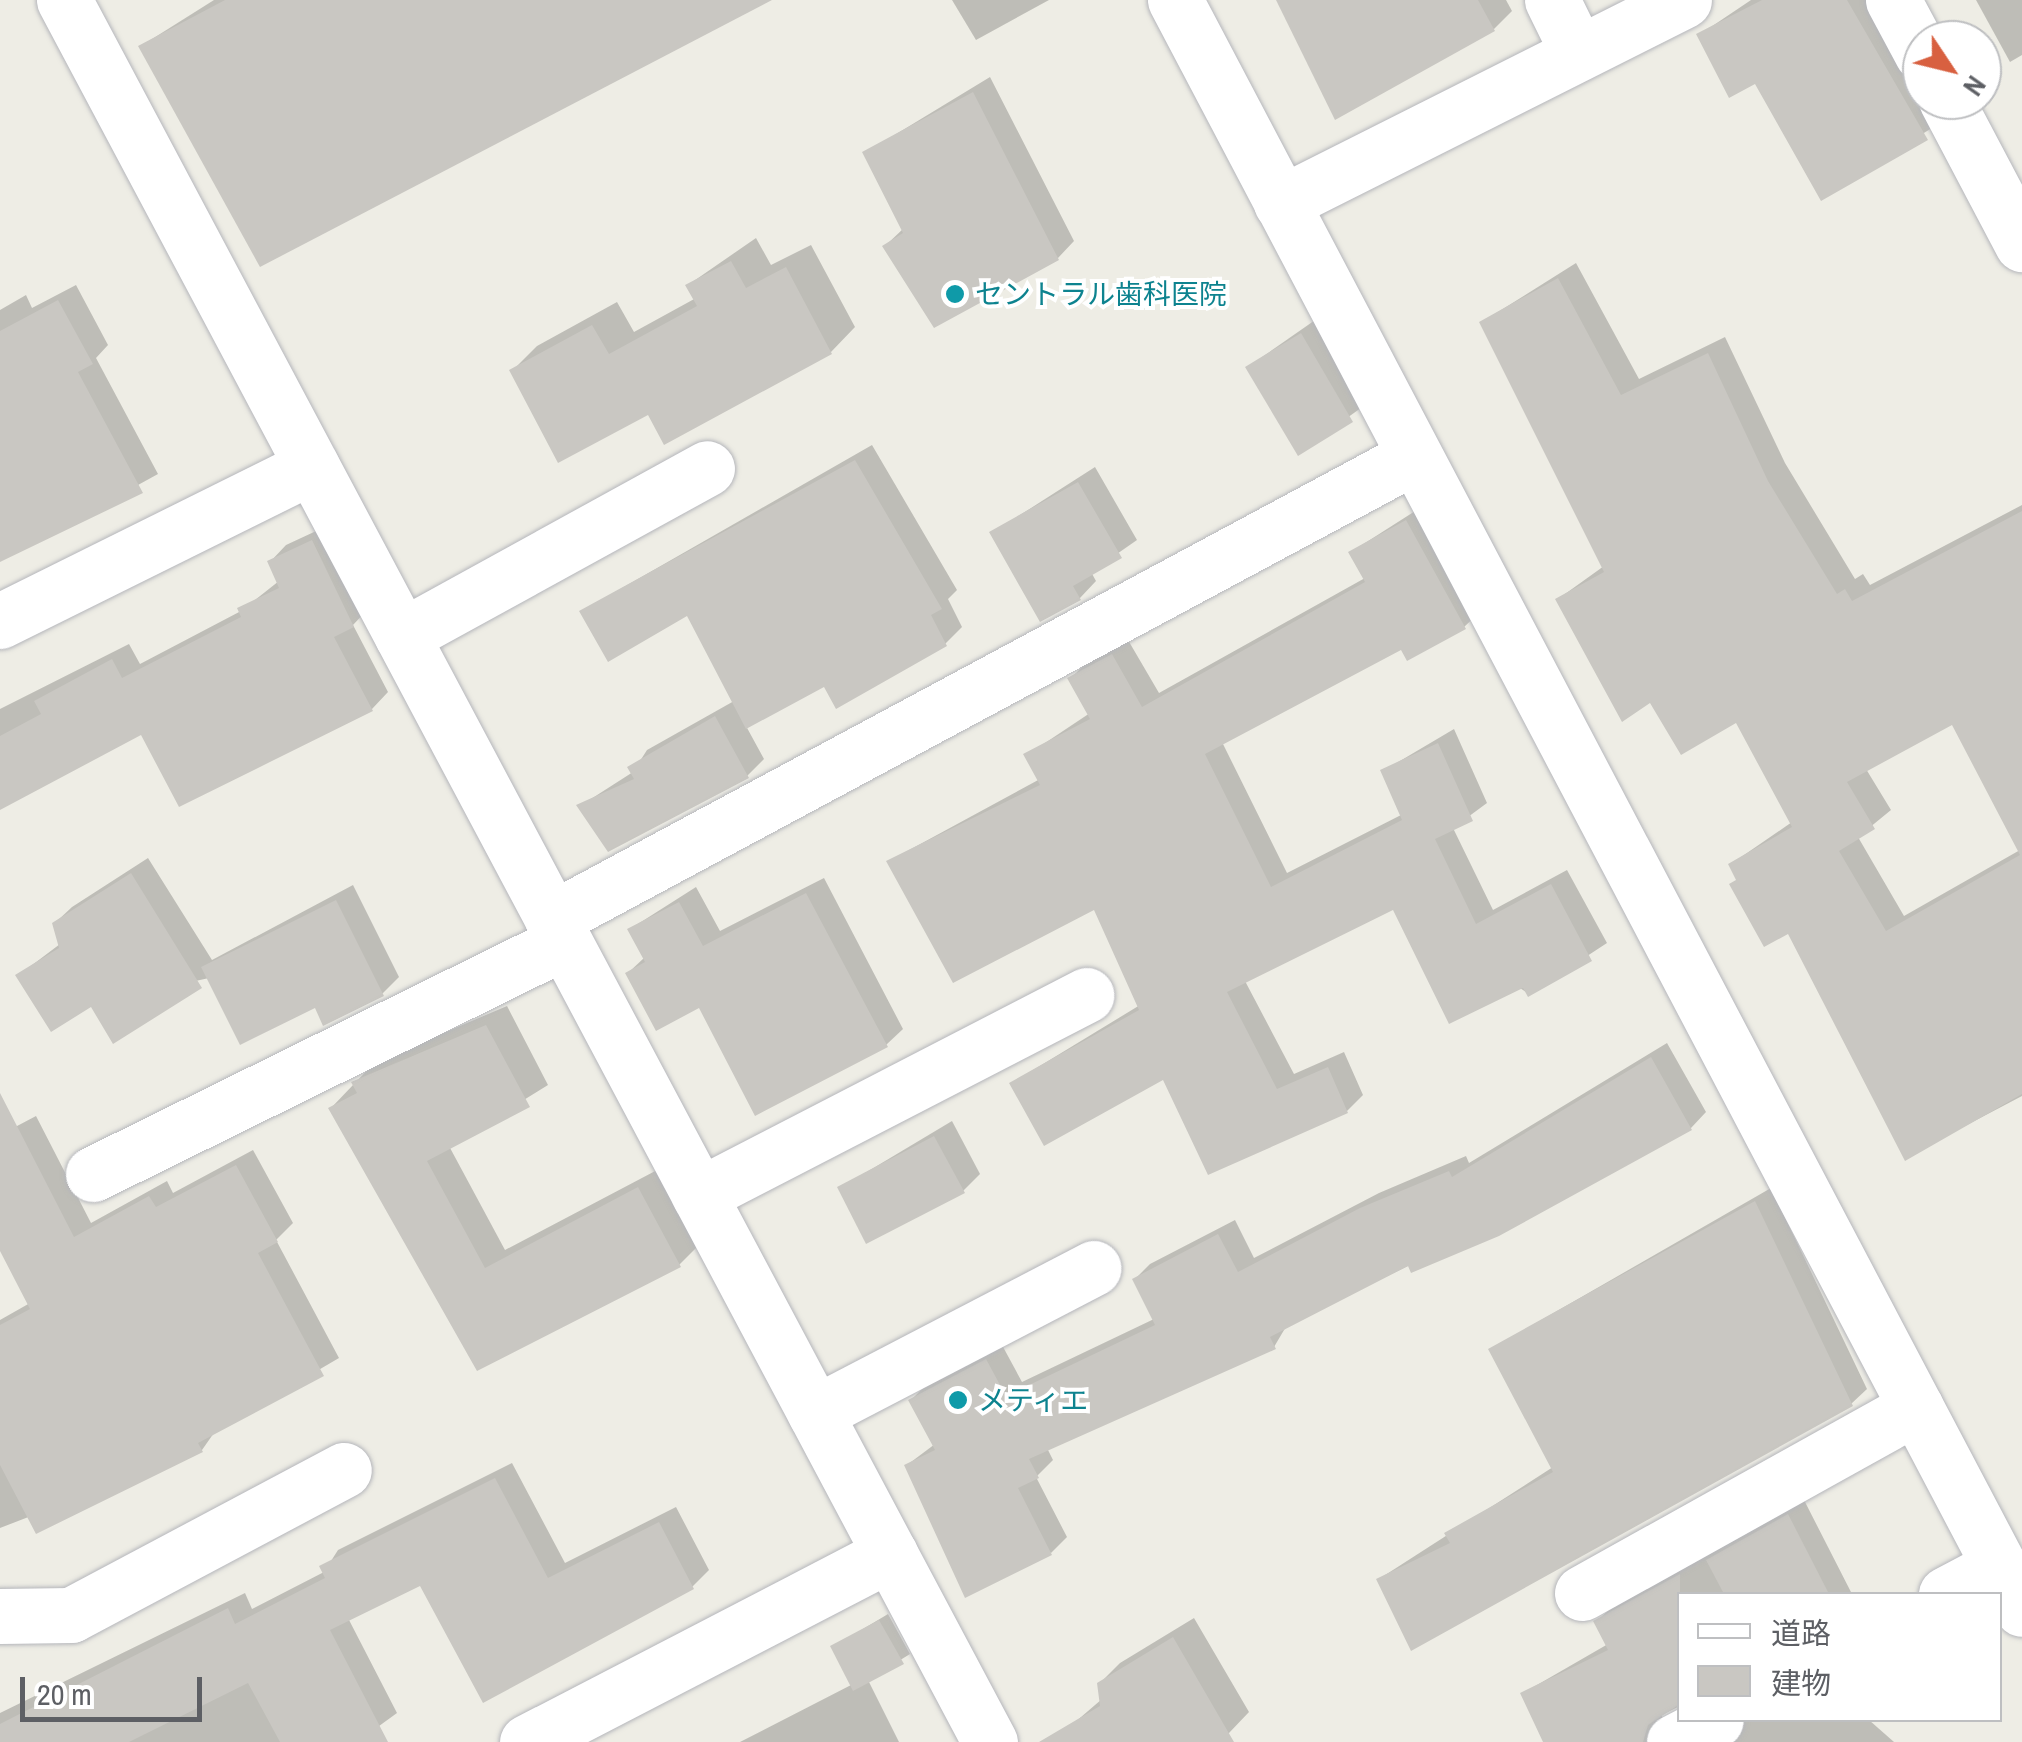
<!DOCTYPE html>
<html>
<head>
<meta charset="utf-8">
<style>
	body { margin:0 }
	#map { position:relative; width:2022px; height:1742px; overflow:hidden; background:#eeede5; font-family:"Archivo Narrow","Noto Sans JP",sans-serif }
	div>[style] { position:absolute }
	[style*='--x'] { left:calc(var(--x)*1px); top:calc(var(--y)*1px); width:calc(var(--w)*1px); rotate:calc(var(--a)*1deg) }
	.shadow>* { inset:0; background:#0003 }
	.building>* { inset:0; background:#c9c7c2 }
	.roads { filter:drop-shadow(0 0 2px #b5b6bb) drop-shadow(0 0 2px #b5b6bb) }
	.street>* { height:55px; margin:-27.5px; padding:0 27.5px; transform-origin:27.5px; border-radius:27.5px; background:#fff }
	.secondary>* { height:55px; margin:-27.5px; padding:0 27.5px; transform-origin:27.5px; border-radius:27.5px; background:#fff }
	.dots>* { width:28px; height:28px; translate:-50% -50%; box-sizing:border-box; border:5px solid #fff; border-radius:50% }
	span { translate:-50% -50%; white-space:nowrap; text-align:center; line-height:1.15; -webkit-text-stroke:8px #fff; paint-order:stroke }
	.culture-label { font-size:28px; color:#0d838f }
	.left { translate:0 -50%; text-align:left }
	.legend { position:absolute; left:1677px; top:1592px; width:325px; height:130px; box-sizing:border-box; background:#fff; border:2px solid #bebfc1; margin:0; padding:12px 18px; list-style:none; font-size:30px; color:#5d5f64 }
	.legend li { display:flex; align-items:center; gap:20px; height:50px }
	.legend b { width:50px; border:2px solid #bebfc1 }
	.north { position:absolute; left:1902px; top:20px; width:100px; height:100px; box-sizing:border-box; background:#fff; border:2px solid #bebfc1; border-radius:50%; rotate:125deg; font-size:28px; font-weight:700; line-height:40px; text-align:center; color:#5d5f64 }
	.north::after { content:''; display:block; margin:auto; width:35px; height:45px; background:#d86040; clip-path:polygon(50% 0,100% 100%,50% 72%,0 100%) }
	.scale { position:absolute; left:20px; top:1677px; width:182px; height:45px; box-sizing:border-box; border:5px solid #5d5f64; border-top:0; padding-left:12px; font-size:30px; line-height:35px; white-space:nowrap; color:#5d5f64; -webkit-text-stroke:8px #fff; paint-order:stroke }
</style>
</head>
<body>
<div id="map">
	<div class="shadow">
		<div style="clip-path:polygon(214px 0,766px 0,141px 46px)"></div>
		<div style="clip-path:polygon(952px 0,1049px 0,976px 40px)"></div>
		<div style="clip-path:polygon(1279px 0,1506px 0,1512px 11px,1494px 29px)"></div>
		<div style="clip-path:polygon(1751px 0,1881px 0,1922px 80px,1922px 100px,1943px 121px,1822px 197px,1756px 81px,1699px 35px)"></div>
		<div style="clip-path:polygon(1976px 0,2022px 0,2022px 55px,2010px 62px)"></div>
		<div style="clip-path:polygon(990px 77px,1074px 241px,1058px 258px,885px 246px,904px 228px,865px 153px)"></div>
		<div style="clip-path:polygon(756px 238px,771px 265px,811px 245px,855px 327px,831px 352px,665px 441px,649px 411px,512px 371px,537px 346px,617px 302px,634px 332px,696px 298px,688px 285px)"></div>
		<div style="clip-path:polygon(evenodd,1576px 263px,1639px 379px,1725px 337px,1785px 463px,1855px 579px,1863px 574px,1870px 585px,2022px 505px,2022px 1096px,1906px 1157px,1789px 930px,1731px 864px,1792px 822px,1737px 720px,1651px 699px,1558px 599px,1604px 566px,1482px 322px,1576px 263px,1953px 722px,2020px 850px,1904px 916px,1858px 837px,1891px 810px,1866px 769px,1953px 722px)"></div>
		<div style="clip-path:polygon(76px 285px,108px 345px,96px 358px,158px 474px,0 561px,0 310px,26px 295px,32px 308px)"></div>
		<div style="clip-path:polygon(1318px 318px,1368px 403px,1299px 452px,1248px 367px)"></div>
		<div style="clip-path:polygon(872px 445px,957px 590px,948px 599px,962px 627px,945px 644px,825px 684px,746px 726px,764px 759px,747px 776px,580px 806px,633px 772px,647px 750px,734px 701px,688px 612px,582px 611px)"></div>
		<div style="clip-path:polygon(1095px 467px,1137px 540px,1091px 572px,1096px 581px,1080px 598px,1041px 618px,992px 533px)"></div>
		<div style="clip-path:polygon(1423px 506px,1480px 612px,1464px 627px,1402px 647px,1222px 742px,1287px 873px,1403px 814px,1383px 771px,1454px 729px,1487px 803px,1453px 828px,1493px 910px,1567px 870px,1607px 943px,1529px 994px,1395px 906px,1245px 981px,1294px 1074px,1344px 1052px,1363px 1095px,1347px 1111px,1209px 1171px,1164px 1076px,1012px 1083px,1140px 1005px,1095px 906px,889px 861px,1040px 779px,1027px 755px,1090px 713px,1070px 679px,1086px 663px,1128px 640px,1159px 693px,1365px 578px,1351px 552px)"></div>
		<div style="clip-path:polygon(329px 525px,369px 608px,353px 625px,388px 692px,372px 709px,180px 803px,143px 731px,0 805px,0 709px,129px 644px,140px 664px,241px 611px,279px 581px,270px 562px,286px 545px)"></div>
		<div style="clip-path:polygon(148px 858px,212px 960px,353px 885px,399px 977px,382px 994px,316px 1004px,209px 978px,92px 1004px,19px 975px,60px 944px,55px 923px,72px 907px)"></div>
		<div style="clip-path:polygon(824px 878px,903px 1029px,886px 1045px,700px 1005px,628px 973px,645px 957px,630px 929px,696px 887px,720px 931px)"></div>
		<div style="clip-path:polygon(507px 1006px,548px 1085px,449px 1146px,505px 1250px,659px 1169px,699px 1245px,679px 1265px,478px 1368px,331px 1108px,375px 1062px)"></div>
		<div style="clip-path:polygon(1667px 1043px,1706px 1112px,1691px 1128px,1287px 1325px,1274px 1347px,1047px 1448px,1053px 1460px,1036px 1477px,1067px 1537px,1051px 1553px,907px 1465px,935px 1444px,911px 1400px,927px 1384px,1002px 1345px,1022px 1382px,1154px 1319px,1135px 1279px,1150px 1264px,1235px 1220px,1254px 1258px,1379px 1193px,1466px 1156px,1469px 1163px)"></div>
		<div style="clip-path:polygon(36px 1116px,91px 1223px,167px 1181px,173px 1193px,253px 1150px,293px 1223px,276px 1240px,339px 1358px,216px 1430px,202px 1450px,0 1528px,0 1320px,30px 1303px,0 1246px,0 1135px)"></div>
		<div style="clip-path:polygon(952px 1121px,980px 1174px,963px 1191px,840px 1188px)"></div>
		<div style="clip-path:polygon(1771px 1188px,1867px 1389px,1851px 1404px,1379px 1579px,1553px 1467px,1491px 1349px)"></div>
		<div style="clip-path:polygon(512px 1463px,565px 1563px,676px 1507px,709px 1570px,692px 1587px,421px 1582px,348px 1618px,397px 1713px,357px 1742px,0 1742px,0 1713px,245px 1593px,252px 1609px,324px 1572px,338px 1550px)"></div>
		<div style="clip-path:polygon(1804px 1500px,1852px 1594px,1680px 1594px,1680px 1706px,1662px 1715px,1664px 1742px,1546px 1742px,1523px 1693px,1608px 1644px,1596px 1622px,1613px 1606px)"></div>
		<div style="clip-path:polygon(888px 1614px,910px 1654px,868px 1680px,899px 1742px,740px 1742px,853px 1684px,833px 1647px)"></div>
		<div style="clip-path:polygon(1194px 1618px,1249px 1712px,1229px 1733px,1213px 1742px,1052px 1742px,1102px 1699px,1099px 1684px,1120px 1663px)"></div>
		<div style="clip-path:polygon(1745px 1720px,1869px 1720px,1894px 1742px,1727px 1742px)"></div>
	</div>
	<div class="building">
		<div style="clip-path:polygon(225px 0,772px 0,260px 267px,138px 46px)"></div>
		<div style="clip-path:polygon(1276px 0,1478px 0,1495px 31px,1335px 120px)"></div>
		<div style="clip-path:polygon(1762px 0,1847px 0,1928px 140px,1821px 201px,1755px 84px,1729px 98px,1696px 34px)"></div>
		<div style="clip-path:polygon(973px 92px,1059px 260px,934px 328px,882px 246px,903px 233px,862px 152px)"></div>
		<div style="clip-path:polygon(731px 261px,746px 288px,786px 267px,832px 354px,664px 445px,648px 415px,558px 463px,509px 370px,592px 325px,609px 354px,697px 306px,685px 285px)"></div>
		<div style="clip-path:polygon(evenodd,1558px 278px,1621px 395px,1708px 353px,1768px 481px,1837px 594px,1845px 589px,1852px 601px,2022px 511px,2022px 1094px,1905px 1161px,1788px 934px,1764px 947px,1729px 884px,1736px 880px,1728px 864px,1792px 827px,1736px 723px,1681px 755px,1650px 703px,1622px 722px,1555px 599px,1604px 572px,1479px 322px,1558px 278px,1952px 725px,2020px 855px,1886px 931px,1839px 851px,1875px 829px,1847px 782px,1952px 725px)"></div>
		<div style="clip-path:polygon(58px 300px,93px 364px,78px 372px,143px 493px,0 562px,0 331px)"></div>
		<div style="clip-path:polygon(1301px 333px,1353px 422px,1298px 456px,1245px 367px)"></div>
		<div style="clip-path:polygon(855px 460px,942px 609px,931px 615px,947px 646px,836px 709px,824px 687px,746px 729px,687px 616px,608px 662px,579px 611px)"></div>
		<div style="clip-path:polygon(1078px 482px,1122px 558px,1073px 586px,1081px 600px,1040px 622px,989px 532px)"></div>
		<div style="clip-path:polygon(1406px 520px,1466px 629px,1407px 661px,1401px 650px,1205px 754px,1271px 887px,1402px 820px,1380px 770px,1438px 743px,1473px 821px,1435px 839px,1476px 924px,1551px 884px,1592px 961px,1528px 997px,1523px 988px,1449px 1024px,1393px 910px,1227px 992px,1277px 1089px,1328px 1067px,1348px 1113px,1208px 1175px,1163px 1080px,1044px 1146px,1009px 1083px,1139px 1010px,1094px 910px,953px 983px,886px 861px,1040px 785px,1023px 754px,1090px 719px,1067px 678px,1112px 654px,1142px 707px,1365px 582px,1348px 552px)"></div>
		<div style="clip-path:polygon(312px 540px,354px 627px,334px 637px,373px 711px,179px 807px,141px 735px,0 810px,0 736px,41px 714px,34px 701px,112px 659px,122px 678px,241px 617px,237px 608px,279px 588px,267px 561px)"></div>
		<div style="clip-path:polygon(715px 716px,749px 778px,608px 852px,576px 805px,634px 779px,627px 767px)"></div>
		<div style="clip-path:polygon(131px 873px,202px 988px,113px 1044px,91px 1007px,51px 1032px,15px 975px,59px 948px,52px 923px)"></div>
		<div style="clip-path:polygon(806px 893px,888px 1047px,755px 1116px,699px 1008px,656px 1031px,625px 973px,645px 962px,627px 929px,679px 902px,703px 946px)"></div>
		<div style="clip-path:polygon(336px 900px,384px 996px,323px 1026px,315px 1008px,240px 1045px,201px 967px)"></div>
		<div style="clip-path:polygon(486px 1025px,530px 1107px,427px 1161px,485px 1268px,638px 1187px,681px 1267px,477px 1371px,328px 1108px,357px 1093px,351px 1082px)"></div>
		<div style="clip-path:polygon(1651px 1057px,1692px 1130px,1499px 1236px,1411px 1273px,1408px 1266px,1270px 1337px,1276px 1349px,1029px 1459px,1039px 1478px,1018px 1488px,1052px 1555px,965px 1598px,904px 1465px,935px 1450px,908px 1400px,986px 1359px,1006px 1396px,1155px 1325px,1132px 1279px,1218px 1234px,1238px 1272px,1360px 1208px,1449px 1171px,1452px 1177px)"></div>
		<div style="clip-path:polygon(0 1093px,74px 1237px,149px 1196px,156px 1207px,236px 1165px,278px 1242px,258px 1253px,324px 1376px,198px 1443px,203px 1452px,36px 1534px,0 1465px,0 1325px,30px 1309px,0 1251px)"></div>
		<div style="clip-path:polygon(934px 1136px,965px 1193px,866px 1244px,837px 1187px)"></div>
		<div style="clip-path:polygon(1755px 1201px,1853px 1406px,1411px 1651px,1376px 1579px,1450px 1543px,1444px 1533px,1553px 1472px,1488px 1349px)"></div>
		<div style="clip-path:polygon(495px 1478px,548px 1578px,659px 1522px,694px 1589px,483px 1703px,420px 1586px,330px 1630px,388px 1742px,280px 1742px,248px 1683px,129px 1742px,0 1742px,0 1724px,228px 1608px,235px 1624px,325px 1578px,319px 1566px)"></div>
		<div style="clip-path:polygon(1788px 1514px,1829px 1594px,1724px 1594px,1706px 1560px)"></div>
		<div style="clip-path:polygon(1680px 1574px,1680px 1704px,1648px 1725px,1643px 1742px,1543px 1742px,1520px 1693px,1608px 1650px,1593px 1621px)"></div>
		<div style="clip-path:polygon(879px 1620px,904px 1664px,853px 1691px,830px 1646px)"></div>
		<div style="clip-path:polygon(1173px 1637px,1234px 1742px,1039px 1742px,1100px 1706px,1097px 1683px)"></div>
	</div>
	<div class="roads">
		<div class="street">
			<div style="--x:64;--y:0;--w:1973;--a:62.01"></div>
			<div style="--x:1175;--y:0;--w:1818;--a:62.24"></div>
			<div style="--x:1552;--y:0;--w:59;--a:63.9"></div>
			<div style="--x:1893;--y:0;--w:61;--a:61.8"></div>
			<div style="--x:1946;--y:100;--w:163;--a:62.2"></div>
			<div style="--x:0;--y:621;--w:348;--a:-26.4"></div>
			<div style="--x:402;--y:636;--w:348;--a:-28.8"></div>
			<div style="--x:552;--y:919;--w:979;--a:-28.21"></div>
			<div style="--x:93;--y:1174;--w:525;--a:-26.22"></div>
			<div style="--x:699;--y:1195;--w:436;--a:-27.3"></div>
			<div style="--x:815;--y:1413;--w:314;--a:-27.5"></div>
			<div style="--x:1582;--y:1593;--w:382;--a:-29.1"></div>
			<div style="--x:1946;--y:1594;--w:60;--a:-27.8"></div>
			<div style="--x:0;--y:1616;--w:71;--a:-0.8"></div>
			<div style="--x:71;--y:1615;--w:309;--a:-28"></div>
			<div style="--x:527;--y:1742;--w:409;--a:-27.4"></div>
			<div style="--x:1674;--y:1742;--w:47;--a:-27.6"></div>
		</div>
		<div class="secondary">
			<div style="--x:1281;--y:203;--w:451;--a:-26.7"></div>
		</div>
	</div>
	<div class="dots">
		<div style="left:955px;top:294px;background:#0f9aa8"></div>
		<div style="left:958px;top:1400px;background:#0f9aa8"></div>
	</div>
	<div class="culture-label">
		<span class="left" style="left:975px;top:294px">セントラル歯科医院</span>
		<span class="left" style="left:978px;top:1400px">メティエ</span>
	</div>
	<ul class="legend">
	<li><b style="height:12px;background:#fff"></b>道路</li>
	<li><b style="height:28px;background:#c9c7c2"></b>建物</li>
	</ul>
	<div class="north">N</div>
	<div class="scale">20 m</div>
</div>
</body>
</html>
